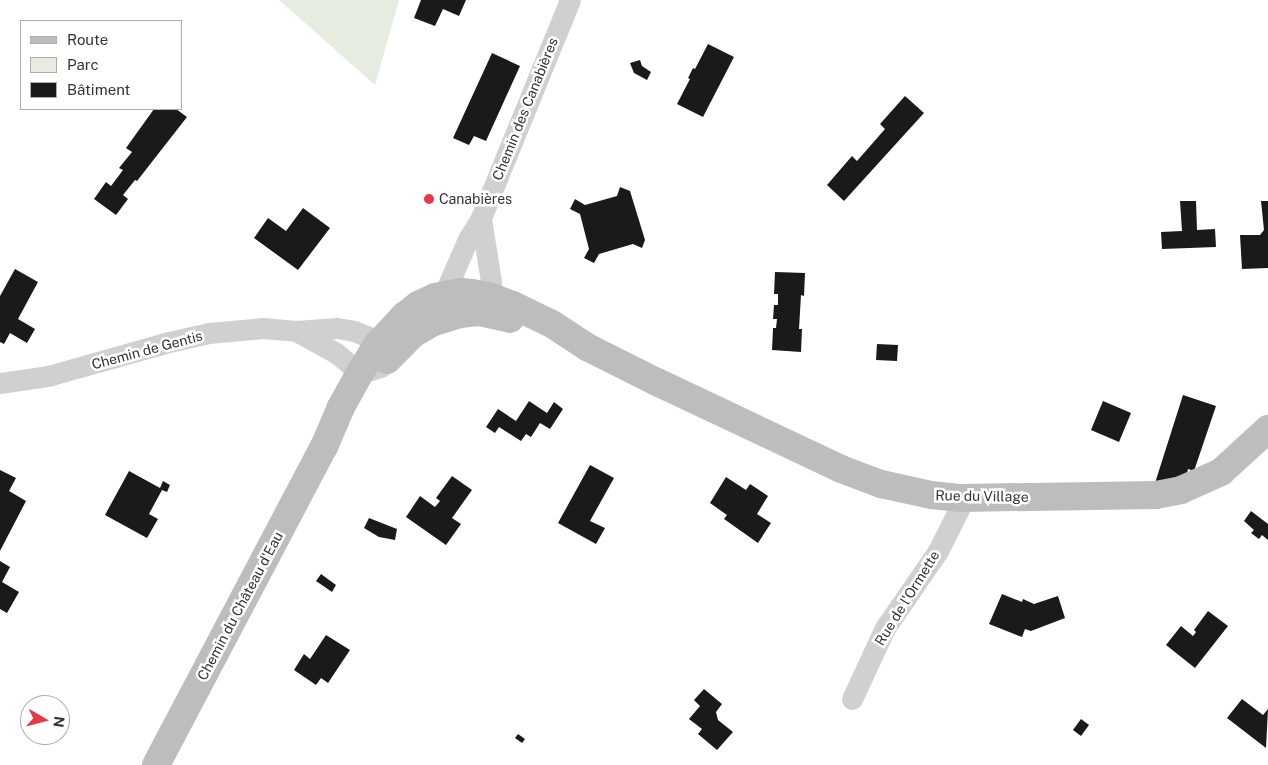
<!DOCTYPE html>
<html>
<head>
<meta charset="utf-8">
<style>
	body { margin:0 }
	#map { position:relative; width:1268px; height:765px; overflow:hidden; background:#fff; font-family:"Public Sans",sans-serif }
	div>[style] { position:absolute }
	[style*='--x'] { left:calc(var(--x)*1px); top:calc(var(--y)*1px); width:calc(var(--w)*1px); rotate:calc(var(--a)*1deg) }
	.green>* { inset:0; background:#e6ecdf }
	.building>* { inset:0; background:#1a1a1a }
	.street>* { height:21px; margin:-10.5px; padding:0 10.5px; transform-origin:10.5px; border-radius:10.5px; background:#d0d0d0 }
	.secondary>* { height:28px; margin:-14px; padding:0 14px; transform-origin:14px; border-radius:14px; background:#bdbdbd }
	.dots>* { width:14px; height:14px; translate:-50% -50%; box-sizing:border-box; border:2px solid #fff; border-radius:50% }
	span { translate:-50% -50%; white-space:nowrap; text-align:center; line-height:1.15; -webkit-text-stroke:5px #fff; paint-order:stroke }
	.street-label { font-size:14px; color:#333 }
	.poi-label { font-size:14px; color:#333 }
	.left { translate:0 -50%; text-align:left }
	.legend { position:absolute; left:20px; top:20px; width:162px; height:90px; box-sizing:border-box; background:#fff; border:1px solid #adadad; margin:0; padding:6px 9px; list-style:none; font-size:15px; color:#333 }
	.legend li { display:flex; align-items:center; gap:10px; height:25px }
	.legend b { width:25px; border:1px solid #adadad }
	.north { position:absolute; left:20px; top:695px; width:50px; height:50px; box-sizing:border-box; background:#fff; border:1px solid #adadad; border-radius:50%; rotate:98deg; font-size:14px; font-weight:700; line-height:20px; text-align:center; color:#333 }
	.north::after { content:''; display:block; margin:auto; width:18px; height:22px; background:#e63946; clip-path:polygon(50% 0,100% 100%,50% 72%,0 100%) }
</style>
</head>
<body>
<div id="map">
	<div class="green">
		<div style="clip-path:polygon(279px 0,399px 0,375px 85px)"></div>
	</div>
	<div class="building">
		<div style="clip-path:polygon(421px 0,466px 0,459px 16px,443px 9px,435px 26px,414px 18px)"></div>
		<div style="clip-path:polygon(708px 44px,734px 57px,703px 117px,677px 104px,690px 79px,688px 78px,693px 68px,695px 69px)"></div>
		<div style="clip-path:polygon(492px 53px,520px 66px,486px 141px,474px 136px,469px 145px,453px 138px)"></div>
		<div style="clip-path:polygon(640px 60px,642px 66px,651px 72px,647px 80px,634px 73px,630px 63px)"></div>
		<div style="clip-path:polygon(905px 96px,924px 113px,844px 201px,827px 185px,852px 156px,857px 161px,885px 129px,880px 124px)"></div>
		<div style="clip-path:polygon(154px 109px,176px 109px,187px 117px,137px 181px,135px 180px,123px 195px,128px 199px,116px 215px,94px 199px,106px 182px,111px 186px,123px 170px,119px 168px,132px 152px,126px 148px)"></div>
		<div style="clip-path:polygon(620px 187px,630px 191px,645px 240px,642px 248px,633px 244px,599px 254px,594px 263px,584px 258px,589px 249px,580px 214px,570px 209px,575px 199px,585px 205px,617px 196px)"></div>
		<div style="clip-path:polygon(1180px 201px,1196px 201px,1197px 230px,1215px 229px,1216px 247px,1162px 249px,1161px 232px,1182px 231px)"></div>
		<div style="clip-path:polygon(1261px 201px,1268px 201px,1268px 268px,1242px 269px,1240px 235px,1260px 235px,1264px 230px)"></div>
		<div style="clip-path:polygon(303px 208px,330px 228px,298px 270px,254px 238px,268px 218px,286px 231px)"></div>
		<div style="clip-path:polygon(15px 269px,38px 282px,18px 319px,35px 329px,27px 343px,10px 333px,4px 344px,0 342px,0 296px)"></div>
		<div style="clip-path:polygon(775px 272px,805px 273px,804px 296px,801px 295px,799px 329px,802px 329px,801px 352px,772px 350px,773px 328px,776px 328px,777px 319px,773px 319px,774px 305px,778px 305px,778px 294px,774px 294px)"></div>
		<div style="clip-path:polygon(877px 344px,898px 345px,897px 361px,876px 360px)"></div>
		<div style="clip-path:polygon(1183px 395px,1216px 406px,1194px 471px,1188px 469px,1186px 478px,1155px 483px)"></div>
		<div style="clip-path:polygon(529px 401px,547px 413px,554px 402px,563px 409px,550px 429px,540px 423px,531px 437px,526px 434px,521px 441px,499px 427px,495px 433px,486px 427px,498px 409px,516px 421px)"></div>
		<div style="clip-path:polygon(1103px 401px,1131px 413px,1119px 442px,1091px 430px)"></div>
		<div style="clip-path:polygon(590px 465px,614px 478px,590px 521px,605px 528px,596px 544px,558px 523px)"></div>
		<div style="clip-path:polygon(0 470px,16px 478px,9px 491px,26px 501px,0 551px)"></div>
		<div style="clip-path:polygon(129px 471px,160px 488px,163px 481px,170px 485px,167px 492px,162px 490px,149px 514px,158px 519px,147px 538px,105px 515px)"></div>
		<div style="clip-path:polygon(452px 476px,472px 490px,452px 518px,461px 524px,446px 545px,406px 517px,420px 496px,435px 507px,440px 501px,436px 498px)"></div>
		<div style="clip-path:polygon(726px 477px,746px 490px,750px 484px,768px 496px,757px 514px,771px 523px,758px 543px,724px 519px,727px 515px,710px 503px)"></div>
		<div style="clip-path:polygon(1251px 511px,1268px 524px,1268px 540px,1262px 535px,1259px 539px,1251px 533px,1254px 530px,1244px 521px)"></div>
		<div style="clip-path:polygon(369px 518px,397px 529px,395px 540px,379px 537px,364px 528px)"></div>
		<div style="clip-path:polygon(0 561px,10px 567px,2px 582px,19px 592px,7px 613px,0 609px)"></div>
		<div style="clip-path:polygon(321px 574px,336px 585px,332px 592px,316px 581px)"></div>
		<div style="clip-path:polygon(1002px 594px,1022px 602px,1023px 599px,1034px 604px,1058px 596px,1065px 618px,1031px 631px,1025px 629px,1022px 637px,989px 624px)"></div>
		<div style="clip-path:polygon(1208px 611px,1228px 626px,1195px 668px,1166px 645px,1181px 626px,1193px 636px,1196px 632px,1194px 630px)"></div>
		<div style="clip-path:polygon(326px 635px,350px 650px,328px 683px,321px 678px,316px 685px,294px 670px,304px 654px,310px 659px)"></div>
		<div style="clip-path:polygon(704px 689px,722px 704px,716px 712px,718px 720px,733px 732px,717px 750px,698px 734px,702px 729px,689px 719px,700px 706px,694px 700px)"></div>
		<div style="clip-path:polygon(1242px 699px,1263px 715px,1268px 709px,1266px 748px,1227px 718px)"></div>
		<div style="clip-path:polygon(1081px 719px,1089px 725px,1081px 736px,1073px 730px)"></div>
		<div style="clip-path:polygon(518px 734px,525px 739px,522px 743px,515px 738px)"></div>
	</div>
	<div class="street">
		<div style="--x:481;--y:218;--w:235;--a:-67.8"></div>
		<div style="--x:456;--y:308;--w:24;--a:-109"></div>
		<div style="--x:448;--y:285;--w:50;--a:-66.5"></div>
		<div style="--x:468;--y:239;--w:25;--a:-58"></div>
		<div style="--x:481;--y:218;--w:65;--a:81.1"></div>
		<div style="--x:491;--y:282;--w:14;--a:98"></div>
		<div style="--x:489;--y:296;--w:16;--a:120"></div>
		<div style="--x:0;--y:383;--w:49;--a:-8.3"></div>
		<div style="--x:48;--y:376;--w:126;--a:-15.7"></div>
		<div style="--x:169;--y:342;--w:41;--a:-12.7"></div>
		<div style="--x:209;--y:333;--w:54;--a:-5.3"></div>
		<div style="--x:263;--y:328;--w:33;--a:5"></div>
		<div style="--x:296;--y:331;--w:41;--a:-4.2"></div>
		<div style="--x:337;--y:328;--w:17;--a:10"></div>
		<div style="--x:354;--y:331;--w:18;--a:22"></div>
		<div style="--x:371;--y:338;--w:9;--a:49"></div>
		<div style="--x:377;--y:345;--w:22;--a:80"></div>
		<div style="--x:381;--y:367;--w:22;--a:164"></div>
		<div style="--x:360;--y:373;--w:31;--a:-140"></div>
		<div style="--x:336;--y:353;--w:46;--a:-151.2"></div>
		<div style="--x:852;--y:699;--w:78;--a:-65.1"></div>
		<div style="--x:885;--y:628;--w:93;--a:-55.5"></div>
		<div style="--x:938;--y:551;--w:47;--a:-63.4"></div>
		<div style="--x:959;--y:509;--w:11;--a:-80"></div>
	</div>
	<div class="secondary">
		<div style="--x:387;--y:360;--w:37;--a:-45"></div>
		<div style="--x:413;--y:334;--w:24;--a:-30"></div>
		<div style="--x:434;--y:322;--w:27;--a:-17"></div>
		<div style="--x:460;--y:314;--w:20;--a:-6"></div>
		<div style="--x:480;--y:312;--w:31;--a:13"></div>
		<div style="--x:156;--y:765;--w:360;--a:-62.2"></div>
		<div style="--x:324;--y:447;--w:43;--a:-67"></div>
		<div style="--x:341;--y:407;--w:39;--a:-61"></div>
		<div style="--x:360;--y:373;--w:33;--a:-59"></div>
		<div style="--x:377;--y:345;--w:40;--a:-47"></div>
		<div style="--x:404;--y:316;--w:18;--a:-38"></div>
		<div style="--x:418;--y:305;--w:19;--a:-25"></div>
		<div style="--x:435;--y:297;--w:26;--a:-11"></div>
		<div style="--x:461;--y:292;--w:11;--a:5"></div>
		<div style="--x:472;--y:293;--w:17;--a:10"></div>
		<div style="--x:489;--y:296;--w:26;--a:21"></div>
		<div style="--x:513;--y:305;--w:43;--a:26"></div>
		<div style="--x:552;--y:324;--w:42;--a:33.3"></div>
		<div style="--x:587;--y:347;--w:78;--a:26.6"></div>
		<div style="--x:657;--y:382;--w:204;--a:25.3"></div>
		<div style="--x:841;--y:469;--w:43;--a:20.6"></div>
		<div style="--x:881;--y:484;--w:51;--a:12.4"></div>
		<div style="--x:931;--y:495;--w:30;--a:6"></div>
		<div style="--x:961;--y:498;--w:195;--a:-0.9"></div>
		<div style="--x:1156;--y:495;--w:25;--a:-11"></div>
		<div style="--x:1181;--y:490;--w:44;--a:-24.2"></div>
		<div style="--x:1221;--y:472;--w:64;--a:-42.5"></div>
	</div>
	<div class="dots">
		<div style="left:429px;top:199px;background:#e63946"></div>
	</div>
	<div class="street-label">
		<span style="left:525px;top:109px;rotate:-68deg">Chemin des Canabières</span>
		<span style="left:147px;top:350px;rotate:-15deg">Chemin de Gentis</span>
		<span style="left:982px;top:496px;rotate:1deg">Rue du Village</span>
		<span style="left:907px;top:598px;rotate:-58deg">Rue de l'Ormette</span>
		<span style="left:240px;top:606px;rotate:-62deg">Chemin du Château d'Eau</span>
	</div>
	<div class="poi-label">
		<span class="left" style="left:439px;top:199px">Canabières</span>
	</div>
	<ul class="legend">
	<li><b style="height:6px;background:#bdbdbd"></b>Route</li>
	<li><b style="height:14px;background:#e6ecdf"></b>Parc</li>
	<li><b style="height:14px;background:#1a1a1a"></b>Bâtiment</li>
	</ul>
	<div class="north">N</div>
</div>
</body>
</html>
